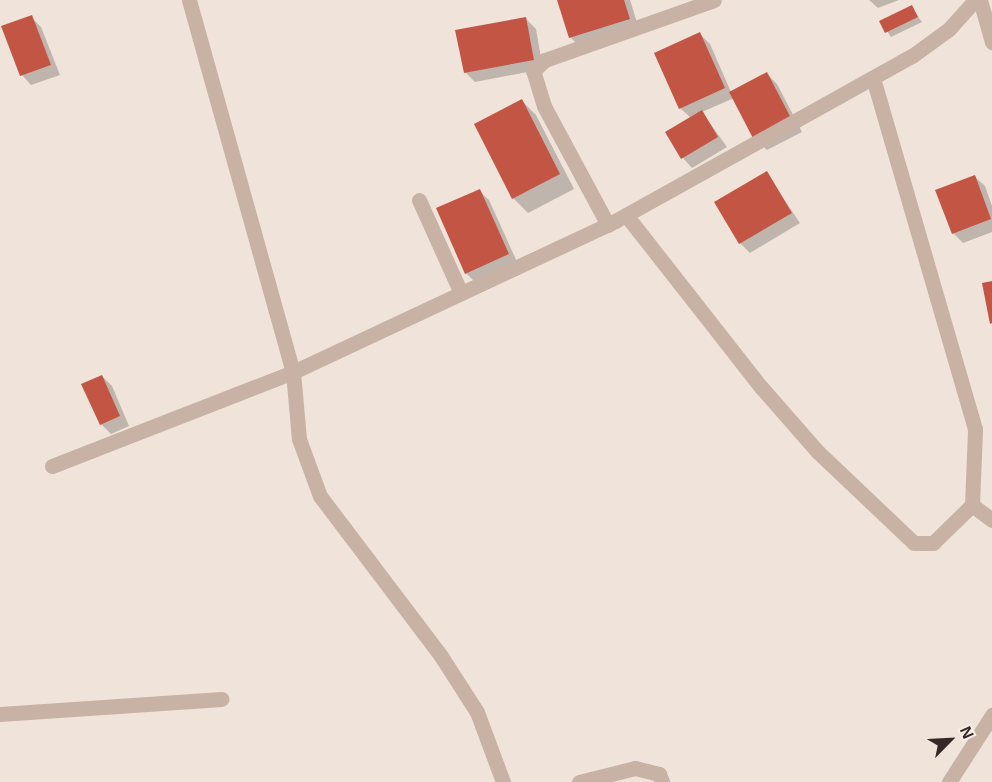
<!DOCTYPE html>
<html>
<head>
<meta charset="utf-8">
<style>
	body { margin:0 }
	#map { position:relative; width:992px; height:782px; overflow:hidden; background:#f0e3d9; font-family:Helvetica,sans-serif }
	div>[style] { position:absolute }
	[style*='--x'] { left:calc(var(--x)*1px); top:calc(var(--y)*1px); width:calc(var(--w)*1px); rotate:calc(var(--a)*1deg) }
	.shadow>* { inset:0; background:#0003 }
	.building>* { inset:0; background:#c35545 }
	.minor>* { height:15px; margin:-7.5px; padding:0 7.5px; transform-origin:7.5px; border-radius:7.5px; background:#c8b2a6 }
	span { translate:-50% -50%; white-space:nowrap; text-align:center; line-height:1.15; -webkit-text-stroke:4.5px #f8ede5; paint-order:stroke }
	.north { position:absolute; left:920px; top:710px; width:60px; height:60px; -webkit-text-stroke:4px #f8ede5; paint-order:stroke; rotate:66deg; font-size:16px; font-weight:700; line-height:24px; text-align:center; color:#342927 }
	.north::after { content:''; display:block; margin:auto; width:21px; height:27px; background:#342927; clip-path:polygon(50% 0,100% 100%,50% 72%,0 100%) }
</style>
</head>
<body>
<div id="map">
	<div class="shadow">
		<div style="clip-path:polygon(559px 0,630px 0,639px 29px,580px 47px,570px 37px)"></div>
		<div style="clip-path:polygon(869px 0,899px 0,878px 8px)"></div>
		<div style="clip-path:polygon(911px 7px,922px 22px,891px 37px,881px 22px)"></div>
		<div style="clip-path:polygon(31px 17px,41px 27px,60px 75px,31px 85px,22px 75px,3px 27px)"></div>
		<div style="clip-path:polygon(526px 19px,536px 29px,543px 69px,475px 82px,465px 72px)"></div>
		<div style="clip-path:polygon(700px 34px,710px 44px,731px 92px,767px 74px,777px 84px,802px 132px,767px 150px,757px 141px,734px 98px,702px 112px,727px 147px,692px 168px,683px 158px,691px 118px,680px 108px)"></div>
		<div style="clip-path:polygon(522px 101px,536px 115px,574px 189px,528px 213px,513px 198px)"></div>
		<div style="clip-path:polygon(766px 173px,800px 223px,750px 253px,740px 243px)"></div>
		<div style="clip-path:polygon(975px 177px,985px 186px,992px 206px,992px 232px,963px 243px,953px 233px)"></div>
		<div style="clip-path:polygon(479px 191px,489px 200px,518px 264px,476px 283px,466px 273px)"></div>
		<div style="clip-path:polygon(102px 376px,112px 386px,129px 426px,111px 434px,101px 424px)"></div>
	</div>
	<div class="building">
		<div style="clip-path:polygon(557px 0,624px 0,630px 19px,569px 38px)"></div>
		<div style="clip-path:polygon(912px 5px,918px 17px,885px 33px,879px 21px)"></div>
		<div style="clip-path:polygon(32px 15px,51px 65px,20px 76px,1px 26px)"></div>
		<div style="clip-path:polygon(526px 17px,534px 60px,464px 73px,455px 30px)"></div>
		<div style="clip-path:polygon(700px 32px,725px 88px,679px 109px,654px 53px)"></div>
		<div style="clip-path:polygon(767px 72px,793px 122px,755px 142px,729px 92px)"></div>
		<div style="clip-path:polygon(522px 99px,560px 174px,512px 199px,474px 124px)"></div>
		<div style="clip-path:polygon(702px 110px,718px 137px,681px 159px,665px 132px)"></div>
		<div style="clip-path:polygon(767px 171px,792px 213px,739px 244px,714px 202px)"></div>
		<div style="clip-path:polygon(975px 175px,991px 219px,952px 234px,935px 190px)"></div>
		<div style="clip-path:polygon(480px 189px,509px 254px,465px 274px,436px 208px)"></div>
		<div style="clip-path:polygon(992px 281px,992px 323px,990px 324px,982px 283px)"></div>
		<div style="clip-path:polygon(102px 375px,120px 416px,100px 425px,81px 384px)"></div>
	</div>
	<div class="minor">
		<div style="--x:189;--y:0;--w:386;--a:74.4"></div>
		<div style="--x:293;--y:372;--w:67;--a:84.9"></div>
		<div style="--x:299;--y:439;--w:61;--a:69.8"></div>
		<div style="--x:320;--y:496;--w:201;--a:52.9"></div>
		<div style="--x:441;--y:656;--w:67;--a:57.3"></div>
		<div style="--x:477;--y:712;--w:75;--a:69.6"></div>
		<div style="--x:980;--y:0;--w:44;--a:74.1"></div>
		<div style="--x:419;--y:200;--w:102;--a:65.7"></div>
		<div style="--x:626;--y:215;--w:219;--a:51.9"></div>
		<div style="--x:761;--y:387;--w:86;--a:48.8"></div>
		<div style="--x:818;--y:452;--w:132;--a:43.5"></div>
		<div style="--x:914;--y:543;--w:19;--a:0"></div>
		<div style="--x:933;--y:543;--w:54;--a:-44.3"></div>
		<div style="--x:972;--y:505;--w:76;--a:-87.7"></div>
		<div style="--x:975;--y:429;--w:365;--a:-106.2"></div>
		<div style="--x:608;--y:225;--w:135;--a:-118.3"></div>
		<div style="--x:544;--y:106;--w:37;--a:-107"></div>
		<div style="--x:533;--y:71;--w:16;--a:-43"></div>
		<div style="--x:545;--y:60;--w:179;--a:-19.5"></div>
		<div style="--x:52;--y:466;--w:259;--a:-21.3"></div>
		<div style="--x:293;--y:372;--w:356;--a:-25.1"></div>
		<div style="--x:615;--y:221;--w:340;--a:-29.1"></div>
		<div style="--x:912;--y:56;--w:46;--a:-36.1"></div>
		<div style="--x:949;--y:29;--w:39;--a:-48"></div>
		<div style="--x:972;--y:505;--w:25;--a:37"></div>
		<div style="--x:0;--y:714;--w:222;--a:-3.9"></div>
		<div style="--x:579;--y:782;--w:58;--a:-14"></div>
		<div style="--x:635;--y:768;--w:25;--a:14"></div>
		<div style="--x:659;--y:774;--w:9;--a:69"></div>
		<div style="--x:949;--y:782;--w:80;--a:-57.3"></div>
	</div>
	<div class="north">N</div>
</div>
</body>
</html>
